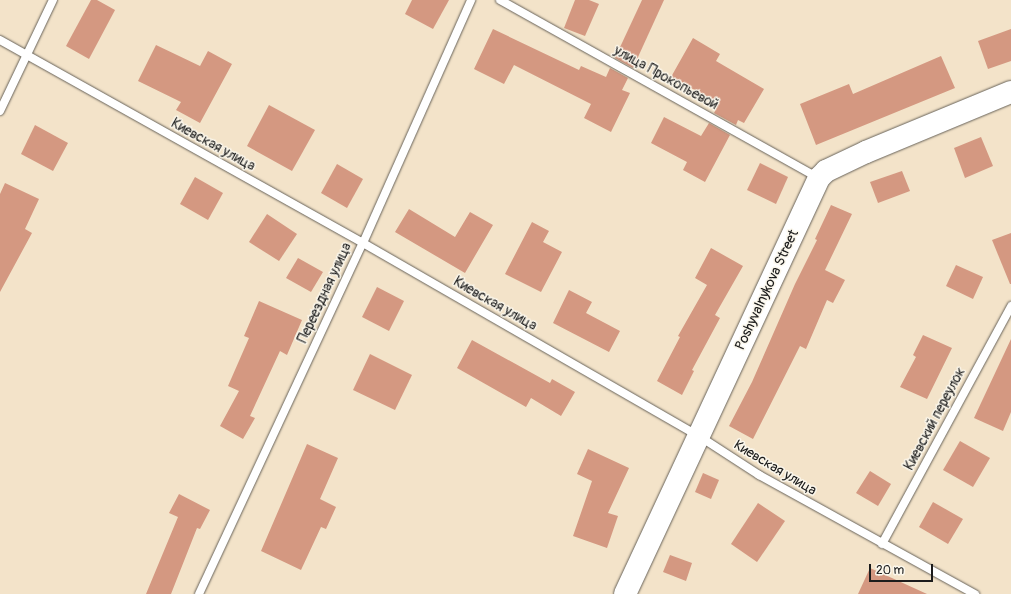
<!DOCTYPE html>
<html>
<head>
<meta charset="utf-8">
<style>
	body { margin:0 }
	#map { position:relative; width:1011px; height:594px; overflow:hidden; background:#f3e3c9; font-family:Pangolin,sans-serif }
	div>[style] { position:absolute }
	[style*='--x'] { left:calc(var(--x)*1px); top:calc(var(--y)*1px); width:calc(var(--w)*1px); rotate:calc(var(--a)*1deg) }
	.building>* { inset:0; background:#d49881 }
	.roads { filter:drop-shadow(0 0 1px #676259) drop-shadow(0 0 1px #676259) }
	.service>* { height:8px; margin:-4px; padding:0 4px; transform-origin:4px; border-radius:4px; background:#fff }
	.secondary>* { height:22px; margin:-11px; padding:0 11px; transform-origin:11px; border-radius:11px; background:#fff }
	span { translate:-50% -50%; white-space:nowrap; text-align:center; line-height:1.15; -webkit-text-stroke:3px #fbf7ec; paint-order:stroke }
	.street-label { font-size:14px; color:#1c1c1c }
	.scale { position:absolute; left:869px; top:564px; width:64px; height:18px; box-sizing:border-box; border:2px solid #1c1c1c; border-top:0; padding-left:5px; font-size:12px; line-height:14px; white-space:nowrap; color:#1c1c1c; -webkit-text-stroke:3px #fbf7ec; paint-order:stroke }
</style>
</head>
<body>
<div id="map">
	<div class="building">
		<div style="clip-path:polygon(91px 0,97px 0,115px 10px,89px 59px,66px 46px)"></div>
		<div style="clip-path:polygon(412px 0,449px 0,433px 29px,405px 14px)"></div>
		<div style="clip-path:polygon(575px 0,589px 0,599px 4px,585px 36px,564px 28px)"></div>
		<div style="clip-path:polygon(642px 0,664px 0,633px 68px,615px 58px)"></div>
		<div style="clip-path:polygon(493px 29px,579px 70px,581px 66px,606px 77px,610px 68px,628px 78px,622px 90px,630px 93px,611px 132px,584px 118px,591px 104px,514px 65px,504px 84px,474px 69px)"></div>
		<div style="clip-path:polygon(1011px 29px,1011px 61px,988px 69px,978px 41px)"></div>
		<div style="clip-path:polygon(693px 38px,720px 54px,716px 61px,764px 89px,744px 123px,738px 120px,736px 125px,714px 113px,717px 107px,711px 104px,713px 100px,671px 77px)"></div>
		<div style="clip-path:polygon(156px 45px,200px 66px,208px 51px,232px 64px,200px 123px,176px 110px,181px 102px,138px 81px)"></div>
		<div style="clip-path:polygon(941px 56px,955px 88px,816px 145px,800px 104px,849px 84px,853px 94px)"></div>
		<div style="clip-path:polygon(269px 105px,315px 130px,292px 171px,247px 146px)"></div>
		<div style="clip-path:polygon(664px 117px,701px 136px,709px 123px,730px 135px,705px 182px,683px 170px,687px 162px,651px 143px)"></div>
		<div style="clip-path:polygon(35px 125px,68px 143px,53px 171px,21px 154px)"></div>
		<div style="clip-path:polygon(981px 137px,993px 166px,965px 178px,954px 148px)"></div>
		<div style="clip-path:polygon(760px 163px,788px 177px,776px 204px,747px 190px)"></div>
		<div style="clip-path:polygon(337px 164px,363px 179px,347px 208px,321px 193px)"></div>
		<div style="clip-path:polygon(902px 171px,910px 191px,878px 203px,870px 182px)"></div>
		<div style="clip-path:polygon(195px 177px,223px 193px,208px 220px,180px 204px)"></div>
		<div style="clip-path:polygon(5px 183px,39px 199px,25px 229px,32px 233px,0 292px,0 194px)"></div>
		<div style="clip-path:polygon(831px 205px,852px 214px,825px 270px,845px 280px,833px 303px,827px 300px,806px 349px,800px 346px,753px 439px,729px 426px,752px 382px,795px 284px,817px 240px,815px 239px)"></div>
		<div style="clip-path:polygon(409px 209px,455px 237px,470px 212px,493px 225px,465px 273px,395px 232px)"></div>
		<div style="clip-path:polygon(267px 214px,297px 234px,279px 261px,249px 242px)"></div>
		<div style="clip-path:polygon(532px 222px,549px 231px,543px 242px,562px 252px,541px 292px,505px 274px)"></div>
		<div style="clip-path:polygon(1011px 233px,1011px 284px,1010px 284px,992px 240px)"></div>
		<div style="clip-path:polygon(711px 248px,743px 266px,715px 315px,720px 318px,692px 370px,694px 371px,682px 395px,657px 381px,680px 337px,678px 336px,707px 285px,695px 278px)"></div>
		<div style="clip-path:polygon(298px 258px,323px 272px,311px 292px,286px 278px)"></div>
		<div style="clip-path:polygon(956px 265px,983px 277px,973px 299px,946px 286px)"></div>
		<div style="clip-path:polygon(377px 287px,404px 301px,389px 331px,362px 317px)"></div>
		<div style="clip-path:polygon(569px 290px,592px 302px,586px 313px,620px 331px,609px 352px,553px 323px)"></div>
		<div style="clip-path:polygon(259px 301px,302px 320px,287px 355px,280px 351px,250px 416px,255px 418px,243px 439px,220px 426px,239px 391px,228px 386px,249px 338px,244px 336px)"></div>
		<div style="clip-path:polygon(923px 335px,952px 348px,927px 399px,900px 387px,916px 357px,913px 355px)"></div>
		<div style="clip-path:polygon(1011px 339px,1011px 412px,1003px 431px,974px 418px)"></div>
		<div style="clip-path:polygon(472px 340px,550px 383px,552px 379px,575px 392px,561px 416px,531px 398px,526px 407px,457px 368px)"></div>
		<div style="clip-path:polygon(370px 354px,412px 375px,395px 410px,353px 390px)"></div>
		<div style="clip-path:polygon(960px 441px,990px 458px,973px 487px,943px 470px)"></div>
		<div style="clip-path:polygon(307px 444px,338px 458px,320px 499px,336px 507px,326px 529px,321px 527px,301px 570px,261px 551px)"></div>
		<div style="clip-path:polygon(588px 449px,629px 468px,608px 513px,618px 516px,607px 548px,573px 536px,592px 481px,577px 474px)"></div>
		<div style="clip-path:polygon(870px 471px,891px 484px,878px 506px,856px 493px)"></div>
		<div style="clip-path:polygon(703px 473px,719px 480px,711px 499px,695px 492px)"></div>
		<div style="clip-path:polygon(179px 494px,210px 510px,200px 529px,197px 528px,171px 594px,146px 594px,178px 517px,169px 513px)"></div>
		<div style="clip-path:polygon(933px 502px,963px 519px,948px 544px,919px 527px)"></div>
		<div style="clip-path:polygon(758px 503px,785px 521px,757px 562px,731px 544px)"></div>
		<div style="clip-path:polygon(670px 555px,692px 563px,686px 581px,663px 572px)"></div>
		<div style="clip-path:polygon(870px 568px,927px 594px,858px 594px)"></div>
	</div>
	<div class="roads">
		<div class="service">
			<div style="--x:500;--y:0;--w:365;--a:29.2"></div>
			<div style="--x:0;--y:40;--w:416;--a:29.2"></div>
			<div style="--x:363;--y:243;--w:387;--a:29.9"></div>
			<div style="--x:699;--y:436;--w:72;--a:33"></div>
			<div style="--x:759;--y:475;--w:247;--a:28.9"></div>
			<div style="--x:0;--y:111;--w:123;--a:-64.5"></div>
			<div style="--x:882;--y:544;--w:271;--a:-61.5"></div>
			<div style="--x:199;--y:594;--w:387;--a:-65"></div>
			<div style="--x:363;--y:243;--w:266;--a:-66"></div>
		</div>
		<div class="secondary">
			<div style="--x:625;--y:594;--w:459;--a:-65"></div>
			<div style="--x:819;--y:178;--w:10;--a:-45"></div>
			<div style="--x:826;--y:171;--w:44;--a:-25.4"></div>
			<div style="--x:866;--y:152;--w:157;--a:-22.5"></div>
		</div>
	</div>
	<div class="street-label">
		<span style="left:666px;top:78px;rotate:29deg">улица Прокопьевой</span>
		<span style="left:213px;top:145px;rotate:29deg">Киевская улица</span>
		<span style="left:767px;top:290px;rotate:-65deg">Poshyvalnykova Street</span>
		<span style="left:325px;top:293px;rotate:-65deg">Переездная улица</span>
		<span style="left:495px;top:304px;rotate:30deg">Киевская улица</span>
		<span style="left:935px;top:419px;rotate:-62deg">Киевский переулок</span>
		<span style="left:775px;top:468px;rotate:31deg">Киевская улица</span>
	</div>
	<div class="scale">20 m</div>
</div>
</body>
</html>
